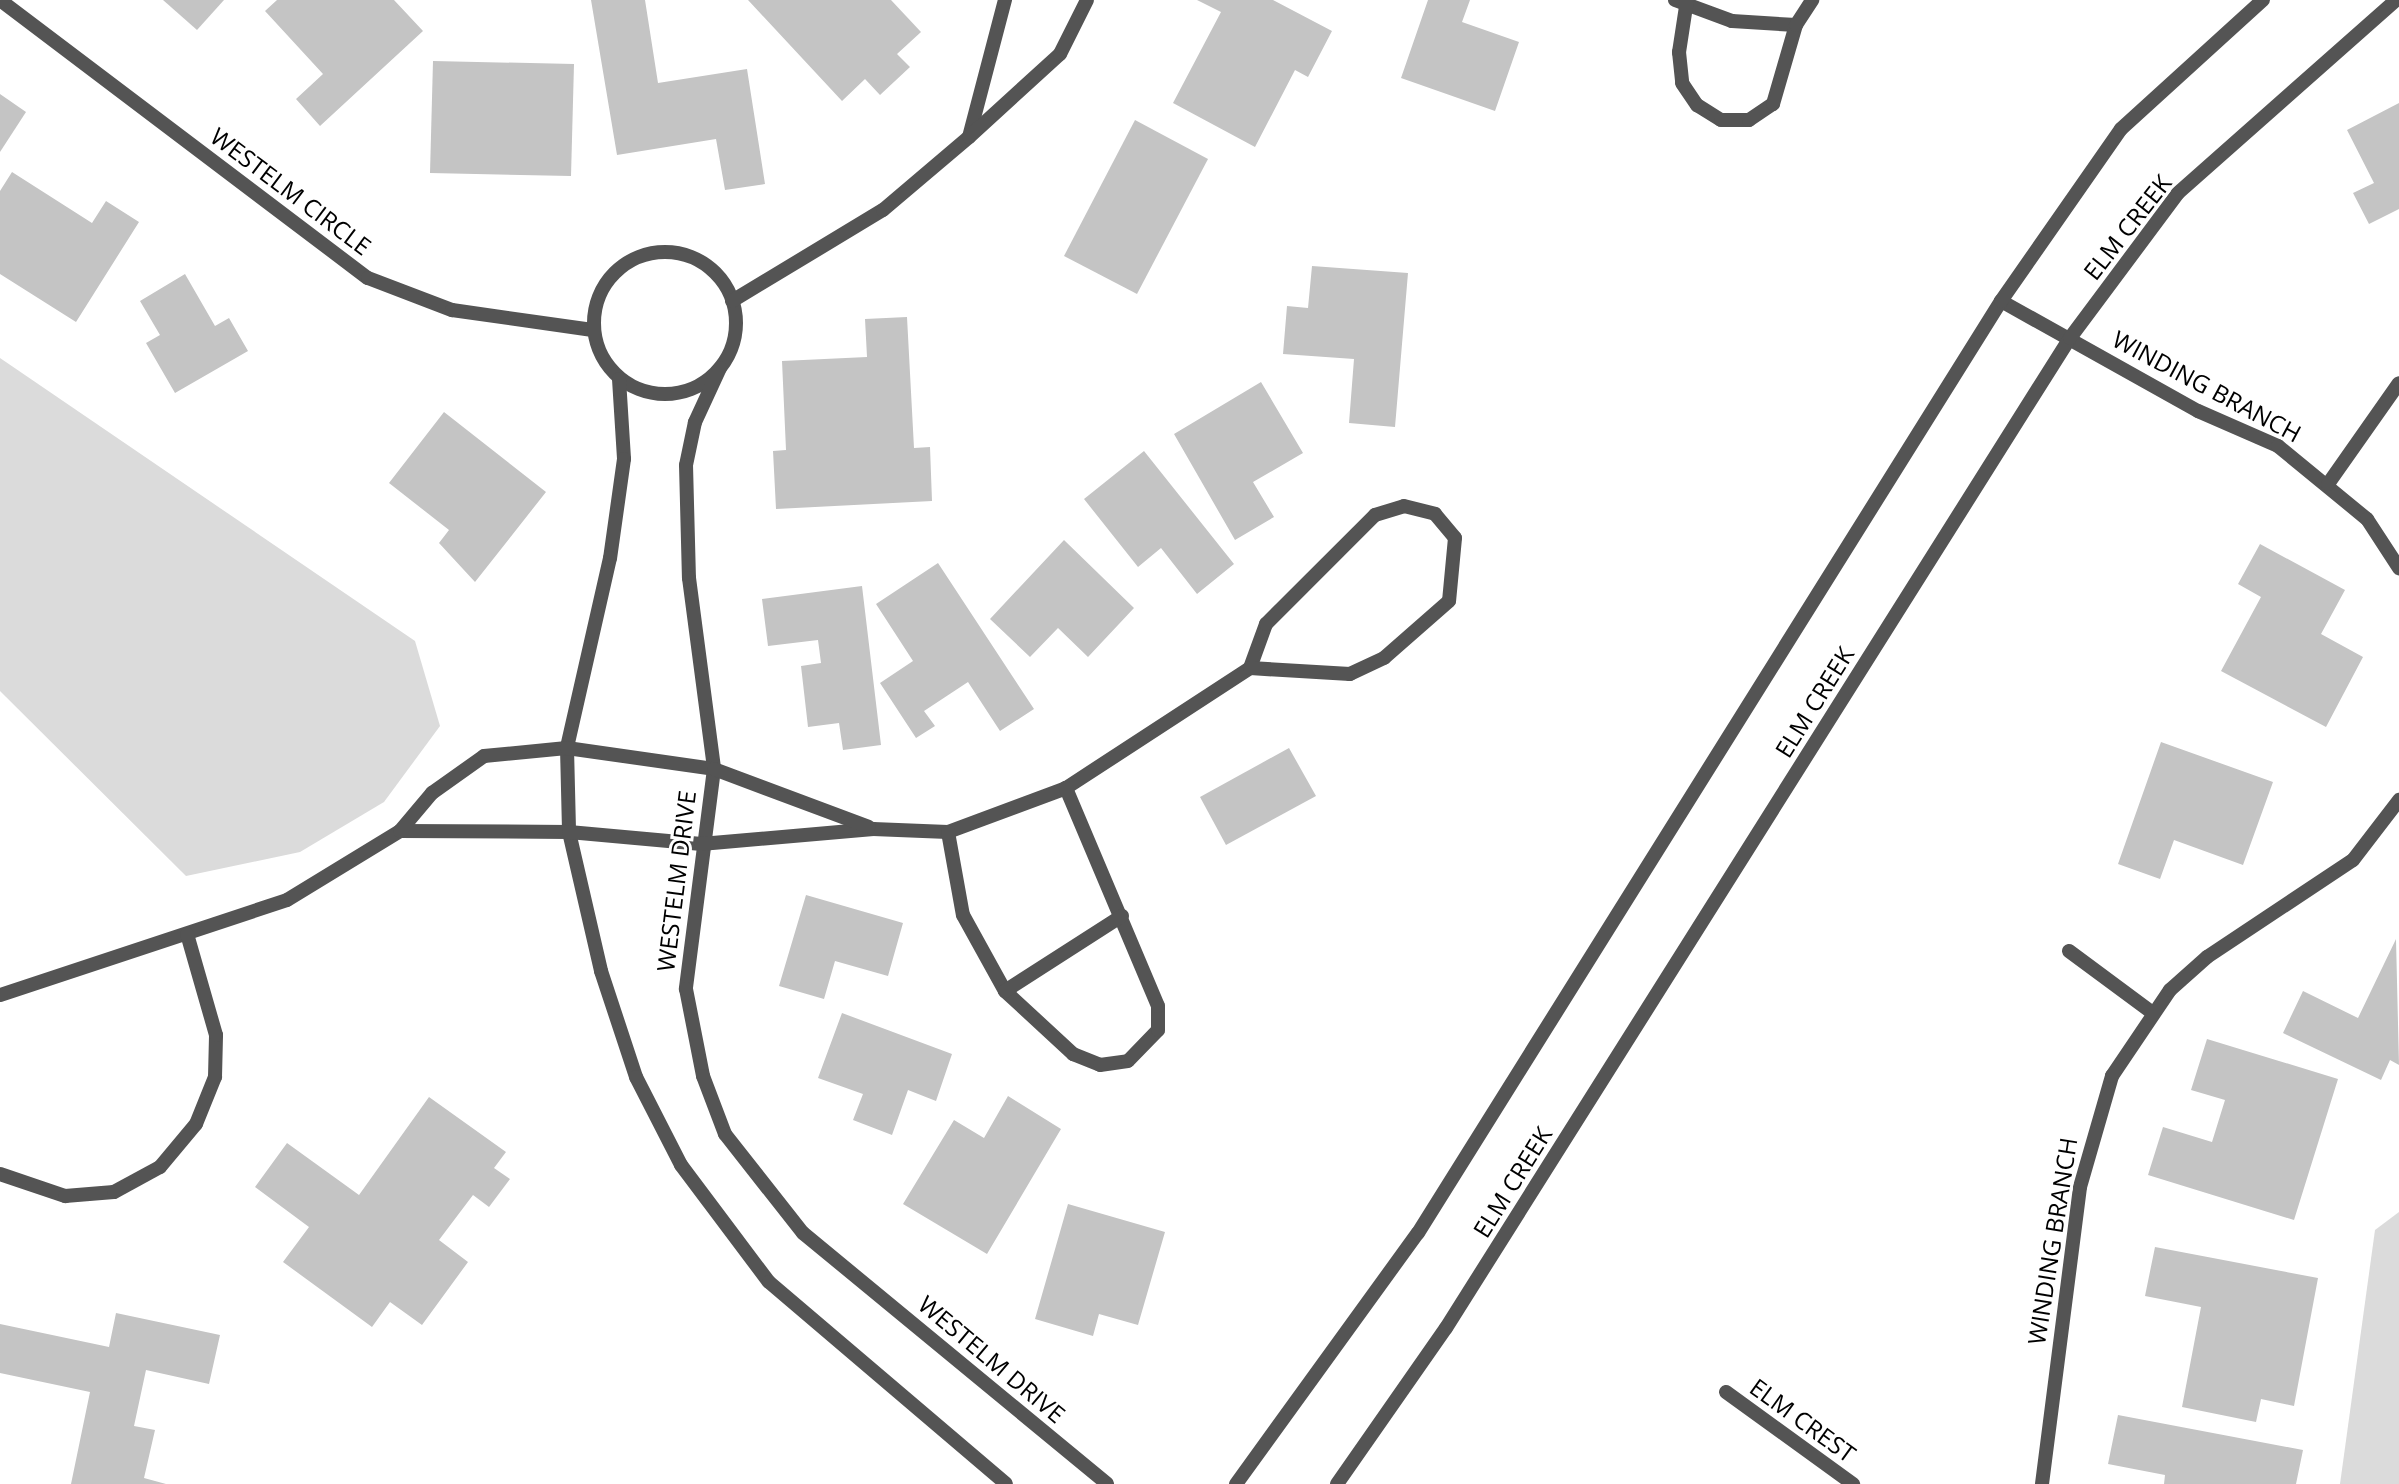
<!DOCTYPE html>
<html>
<head>
<meta charset="utf-8">
<style>
	body { margin:0 }
	#map { position:relative; width:2399px; height:1484px; overflow:hidden; background:#fff; font-family:"Open Sans",sans-serif }
	div>[style] { position:absolute }
	[style*='--x'] { left:calc(var(--x)*1px); top:calc(var(--y)*1px); width:calc(var(--w)*1px); rotate:calc(var(--a)*1deg) }
	.green>* { inset:0; background:#dbdbdb }
	.building>* { inset:0; background:#c4c4c4 }
	.minor>* { height:14px; margin:-7px; padding:0 7px; transform-origin:7px; border-radius:7px; background:#545454 }
	.minor>.ring { margin:-7px; padding:0; box-sizing:content-box; background:none; border:14px solid #545454; border-radius:50% }
	span { translate:-50% -50%; white-space:nowrap; text-align:center; line-height:1.15; -webkit-text-stroke:6px #fff; paint-order:stroke }
	.street-label { font-size:24px; color:#000 }
</style>
</head>
<body>
<div id="map">
	<div class="green">
		<div style="clip-path:polygon(0 358px,415px 641px,440px 726px,384px 802px,300px 852px,186px 876px,0 691px)"></div>
		<div style="clip-path:polygon(2399px 1212px,2399px 1484px,2340px 1484px,2375px 1230px)"></div>
	</div>
	<div class="building">
		<div style="clip-path:polygon(163px 0,224px 0,197px 30px)"></div>
		<div style="clip-path:polygon(277px 0,394px 0,423px 31px,320px 126px,296px 99px,323px 74px,265px 11px)"></div>
		<div style="clip-path:polygon(591px 0,645px 0,658px 83px,747px 69px,765px 184px,725px 190px,716px 139px,617px 155px)"></div>
		<div style="clip-path:polygon(748px 0,891px 0,921px 32px,897px 54px,910px 67px,880px 95px,865px 79px,842px 101px)"></div>
		<div style="clip-path:polygon(1197px 0,1273px 0,1332px 31px,1308px 77px,1295px 70px,1255px 147px,1173px 103px,1221px 12px)"></div>
		<div style="clip-path:polygon(1428px 0,1470px 0,1462px 22px,1519px 42px,1495px 111px,1401px 78px)"></div>
		<div style="clip-path:polygon(433px 61px,574px 64px,571px 176px,430px 173px)"></div>
		<div style="clip-path:polygon(0 94px,26px 112px,0 152px)"></div>
		<div style="clip-path:polygon(2399px 103px,2399px 209px,2369px 224px,2353px 193px,2374px 183px,2347px 130px)"></div>
		<div style="clip-path:polygon(1135px 120px,1208px 159px,1137px 294px,1064px 256px)"></div>
		<div style="clip-path:polygon(12px 172px,92px 223px,106px 201px,139px 222px,76px 322px,0 274px,0 191px)"></div>
		<div style="clip-path:polygon(1312px 266px,1408px 273px,1395px 427px,1349px 423px,1354px 359px,1283px 354px,1287px 306px,1308px 308px)"></div>
		<div style="clip-path:polygon(185px 274px,215px 326px,229px 318px,248px 351px,175px 393px,146px 343px,160px 335px,140px 301px)"></div>
		<div style="clip-path:polygon(907px 317px,914px 448px,930px 447px,932px 501px,776px 509px,773px 451px,786px 450px,782px 361px,867px 357px,865px 319px)"></div>
		<div style="clip-path:polygon(1261px 382px,1303px 453px,1253px 482px,1274px 517px,1235px 540px,1174px 434px)"></div>
		<div style="clip-path:polygon(444px 412px,546px 492px,475px 582px,439px 543px,449px 530px,389px 483px)"></div>
		<div style="clip-path:polygon(1144px 451px,1234px 564px,1197px 594px,1161px 548px,1138px 567px,1084px 499px)"></div>
		<div style="clip-path:polygon(1064px 540px,1134px 608px,1088px 657px,1058px 628px,1030px 657px,990px 619px)"></div>
		<div style="clip-path:polygon(2260px 544px,2345px 590px,2321px 634px,2363px 657px,2326px 727px,2221px 671px,2261px 597px,2238px 584px)"></div>
		<div style="clip-path:polygon(938px 563px,1034px 709px,1000px 731px,968px 682px,924px 711px,935px 726px,916px 738px,880px 683px,913px 661px,876px 604px)"></div>
		<div style="clip-path:polygon(862px 586px,881px 745px,843px 750px,839px 723px,808px 727px,801px 666px,821px 663px,818px 640px,768px 646px,762px 599px)"></div>
		<div style="clip-path:polygon(2161px 742px,2273px 782px,2243px 865px,2174px 840px,2160px 879px,2118px 864px)"></div>
		<div style="clip-path:polygon(1289px 748px,1316px 796px,1226px 845px,1200px 797px)"></div>
		<div style="clip-path:polygon(806px 895px,903px 923px,888px 976px,835px 961px,824px 999px,779px 986px)"></div>
		<div style="clip-path:polygon(2396px 939px,2399px 1065px,2390px 1060px,2381px 1080px,2283px 1033px,2303px 991px,2358px 1018px)"></div>
		<div style="clip-path:polygon(842px 1013px,952px 1054px,936px 1101px,908px 1090px,892px 1135px,853px 1120px,863px 1094px,818px 1078px)"></div>
		<div style="clip-path:polygon(2207px 1039px,2338px 1079px,2294px 1220px,2148px 1175px,2163px 1127px,2212px 1142px,2225px 1100px,2191px 1090px)"></div>
		<div style="clip-path:polygon(1008px 1096px,1061px 1129px,987px 1254px,903px 1204px,954px 1120px,984px 1138px)"></div>
		<div style="clip-path:polygon(429px 1097px,506px 1152px,494px 1168px,510px 1179px,489px 1207px,473px 1195px,439px 1240px,468px 1262px,422px 1325px,390px 1302px,372px 1327px,283px 1262px,309px 1227px,255px 1187px,287px 1143px,359px 1195px)"></div>
		<div style="clip-path:polygon(1068px 1204px,1165px 1232px,1138px 1325px,1099px 1314px,1093px 1336px,1035px 1319px)"></div>
		<div style="clip-path:polygon(2155px 1247px,2318px 1278px,2294px 1406px,2261px 1399px,2256px 1422px,2182px 1407px,2201px 1307px,2145px 1296px)"></div>
		<div style="clip-path:polygon(116px 1313px,220px 1335px,209px 1384px,146px 1370px,134px 1426px,155px 1430px,144px 1478px,166px 1484px,71px 1484px,90px 1392px,0 1373px,0 1324px,109px 1347px)"></div>
		<div style="clip-path:polygon(2118px 1415px,2303px 1450px,2296px 1484px,2164px 1484px,2165px 1475px,2108px 1464px)"></div>
	</div>
	<div class="minor">
		<div style="--x:0;--y:0;--w:461;--a:37.1"></div>
		<div style="--x:368;--y:278;--w:90;--a:20.9"></div>
		<div style="--x:452;--y:310;--w:142;--a:8.1"></div>
		<div style="--x:1675;--y:0;--w:61;--a:20.2"></div>
		<div style="--x:1732;--y:21;--w:64;--a:3.6"></div>
		<div style="--x:1687;--y:0;--w:53;--a:98.7"></div>
		<div style="--x:1679;--y:52;--w:31;--a:84"></div>
		<div style="--x:1682;--y:83;--w:27;--a:56"></div>
		<div style="--x:1697;--y:105;--w:28;--a:32"></div>
		<div style="--x:1721;--y:120;--w:28;--a:0"></div>
		<div style="--x:1749;--y:120;--w:29;--a:-34"></div>
		<div style="--x:1773;--y:104;--w:82;--a:-73.8"></div>
		<div style="--x:1796;--y:25;--w:30;--a:-57"></div>
		<div style="--x:969;--y:137;--w:142;--a:-75.3"></div>
		<div class="ring" style="left:594px;top:252px;width:128px;height:128px"></div>
		<div style="--x:732;--y:301;--w:176;--a:-31.1"></div>
		<div style="--x:883;--y:210;--w:113;--a:-40.3"></div>
		<div style="--x:969;--y:137;--w:123;--a:-42.4"></div>
		<div style="--x:1060;--y:54;--w:60;--a:-63.4"></div>
		<div style="--x:2001;--y:301;--w:226;--a:29.2"></div>
		<div style="--x:2198;--y:411;--w:87;--a:23.6"></div>
		<div style="--x:2278;--y:446;--w:115;--a:39.4"></div>
		<div style="--x:2367;--y:519;--w:59;--a:56.9"></div>
		<div style="--x:720;--y:368;--w:60;--a:114.8"></div>
		<div style="--x:695;--y:422;--w:44;--a:101.8"></div>
		<div style="--x:686;--y:465;--w:113;--a:88.5"></div>
		<div style="--x:689;--y:578;--w:193;--a:82.5"></div>
		<div style="--x:714;--y:769;--w:222;--a:97.3"></div>
		<div style="--x:686;--y:989;--w:89;--a:78.9"></div>
		<div style="--x:703;--y:1076;--w:62;--a:69.2"></div>
		<div style="--x:725;--y:1134;--w:126;--a:51.8"></div>
		<div style="--x:803;--y:1233;--w:394;--a:39.5"></div>
		<div style="--x:619;--y:379;--w:80;--a:86.4"></div>
		<div style="--x:624;--y:459;--w:100;--a:98"></div>
		<div style="--x:610;--y:558;--w:195;--a:102.8"></div>
		<div style="--x:567;--y:748;--w:84;--a:88.6"></div>
		<div style="--x:569;--y:832;--w:143;--a:77"></div>
		<div style="--x:601;--y:971;--w:112;--a:71.7"></div>
		<div style="--x:636;--y:1077;--w:99;--a:62.9"></div>
		<div style="--x:681;--y:1165;--w:146;--a:53.1"></div>
		<div style="--x:769;--y:1282;--w:311;--a:40.4"></div>
		<div style="--x:2328;--y:484;--w:123;--a:-54.9"></div>
		<div style="--x:400;--y:831;--w:169;--a:0.3"></div>
		<div style="--x:569;--y:832;--w:133;--a:5.2"></div>
		<div style="--x:701;--y:844;--w:173;--a:-5"></div>
		<div style="--x:873;--y:829;--w:75;--a:2.3"></div>
		<div style="--x:948;--y:832;--w:126;--a:-20.4"></div>
		<div style="--x:1066;--y:788;--w:220;--a:-33.1"></div>
		<div style="--x:1250;--y:668;--w:47;--a:-70"></div>
		<div style="--x:1266;--y:624;--w:154;--a:-45"></div>
		<div style="--x:1375;--y:515;--w:30;--a:-17"></div>
		<div style="--x:1404;--y:506;--w:32;--a:14"></div>
		<div style="--x:1435;--y:514;--w:31;--a:50"></div>
		<div style="--x:1455;--y:538;--w:63;--a:95.4"></div>
		<div style="--x:1449;--y:601;--w:86;--a:138.8"></div>
		<div style="--x:1384;--y:658;--w:38;--a:155"></div>
		<div style="--x:1350;--y:674;--w:100;--a:-176.6"></div>
		<div style="--x:948;--y:832;--w:84;--a:79.8"></div>
		<div style="--x:963;--y:915;--w:87;--a:61.1"></div>
		<div style="--x:1005;--y:991;--w:93;--a:42.8"></div>
		<div style="--x:1073;--y:1054;--w:29;--a:22"></div>
		<div style="--x:1100;--y:1065;--w:28;--a:-8"></div>
		<div style="--x:1128;--y:1061;--w:43;--a:-45.9"></div>
		<div style="--x:1158;--y:1030;--w:24;--a:-90"></div>
		<div style="--x:1158;--y:1006;--w:237;--a:-112.9"></div>
		<div style="--x:2069;--y:951;--w:101;--a:36.5"></div>
		<div style="--x:1005;--y:991;--w:139;--a:-32.7"></div>
		<div style="--x:0;--y:995;--w:302;--a:-18.3"></div>
		<div style="--x:287;--y:900;--w:132;--a:-31.4"></div>
		<div style="--x:400;--y:831;--w:50;--a:-49.9"></div>
		<div style="--x:432;--y:793;--w:64;--a:-35.4"></div>
		<div style="--x:484;--y:756;--w:83;--a:-5.5"></div>
		<div style="--x:567;--y:748;--w:148;--a:8.1"></div>
		<div style="--x:714;--y:769;--w:165;--a:20.5"></div>
		<div style="--x:0;--y:1174;--w:69;--a:18.7"></div>
		<div style="--x:65;--y:1196;--w:49;--a:-4.7"></div>
		<div style="--x:114;--y:1192;--w:52;--a:-28.5"></div>
		<div style="--x:160;--y:1167;--w:56;--a:-50.1"></div>
		<div style="--x:196;--y:1124;--w:51;--a:-68"></div>
		<div style="--x:215;--y:1077;--w:42;--a:-88.6"></div>
		<div style="--x:216;--y:1035;--w:105;--a:-106"></div>
		<div style="--x:1726;--y:1392;--w:157;--a:35.9"></div>
		<div style="--x:1236;--y:1484;--w:310;--a:-54.1"></div>
		<div style="--x:1418;--y:1233;--w:1099;--a:-57.97"></div>
		<div style="--x:2001;--y:301;--w:210;--a:-55.1"></div>
		<div style="--x:2121;--y:129;--w:192;--a:-42.3"></div>
		<div style="--x:1337;--y:1484;--w:190;--a:-55.1"></div>
		<div style="--x:1446;--y:1328;--w:1170;--a:-57.78"></div>
		<div style="--x:2070;--y:338;--w:181;--a:-53.3"></div>
		<div style="--x:2178;--y:193;--w:291;--a:-41.5"></div>
		<div style="--x:2042;--y:1484;--w:299;--a:-82.7"></div>
		<div style="--x:2080;--y:1187;--w:116;--a:-73.9"></div>
		<div style="--x:2112;--y:1076;--w:104;--a:-56"></div>
		<div style="--x:2170;--y:990;--w:50;--a:-41.7"></div>
		<div style="--x:2207;--y:957;--w:175;--a:-33.6"></div>
		<div style="--x:2353;--y:860;--w:76;--a:-52.5"></div>
	</div>
	<div class="street-label">
		<span style="left:291px;top:191px;rotate:37deg">WESTELM CIRCLE</span>
		<span style="left:2127px;top:227px;rotate:-52deg">ELM CREEK</span>
		<span style="left:2207px;top:386px;rotate:28deg">WINDING BRANCH</span>
		<span style="left:1814px;top:702px;rotate:-58deg">ELM CREEK</span>
		<span style="left:676px;top:881px;rotate:-83deg">WESTELM DRIVE</span>
		<span style="left:1512px;top:1182px;rotate:-58deg">ELM CREEK</span>
		<span style="left:2052px;top:1241px;rotate:-81deg">WINDING BRANCH</span>
		<span style="left:992px;top:1359px;rotate:40deg">WESTELM DRIVE</span>
		<span style="left:1803px;top:1420px;rotate:36deg">ELM CREST</span>
	</div>
</div>
</body>
</html>
